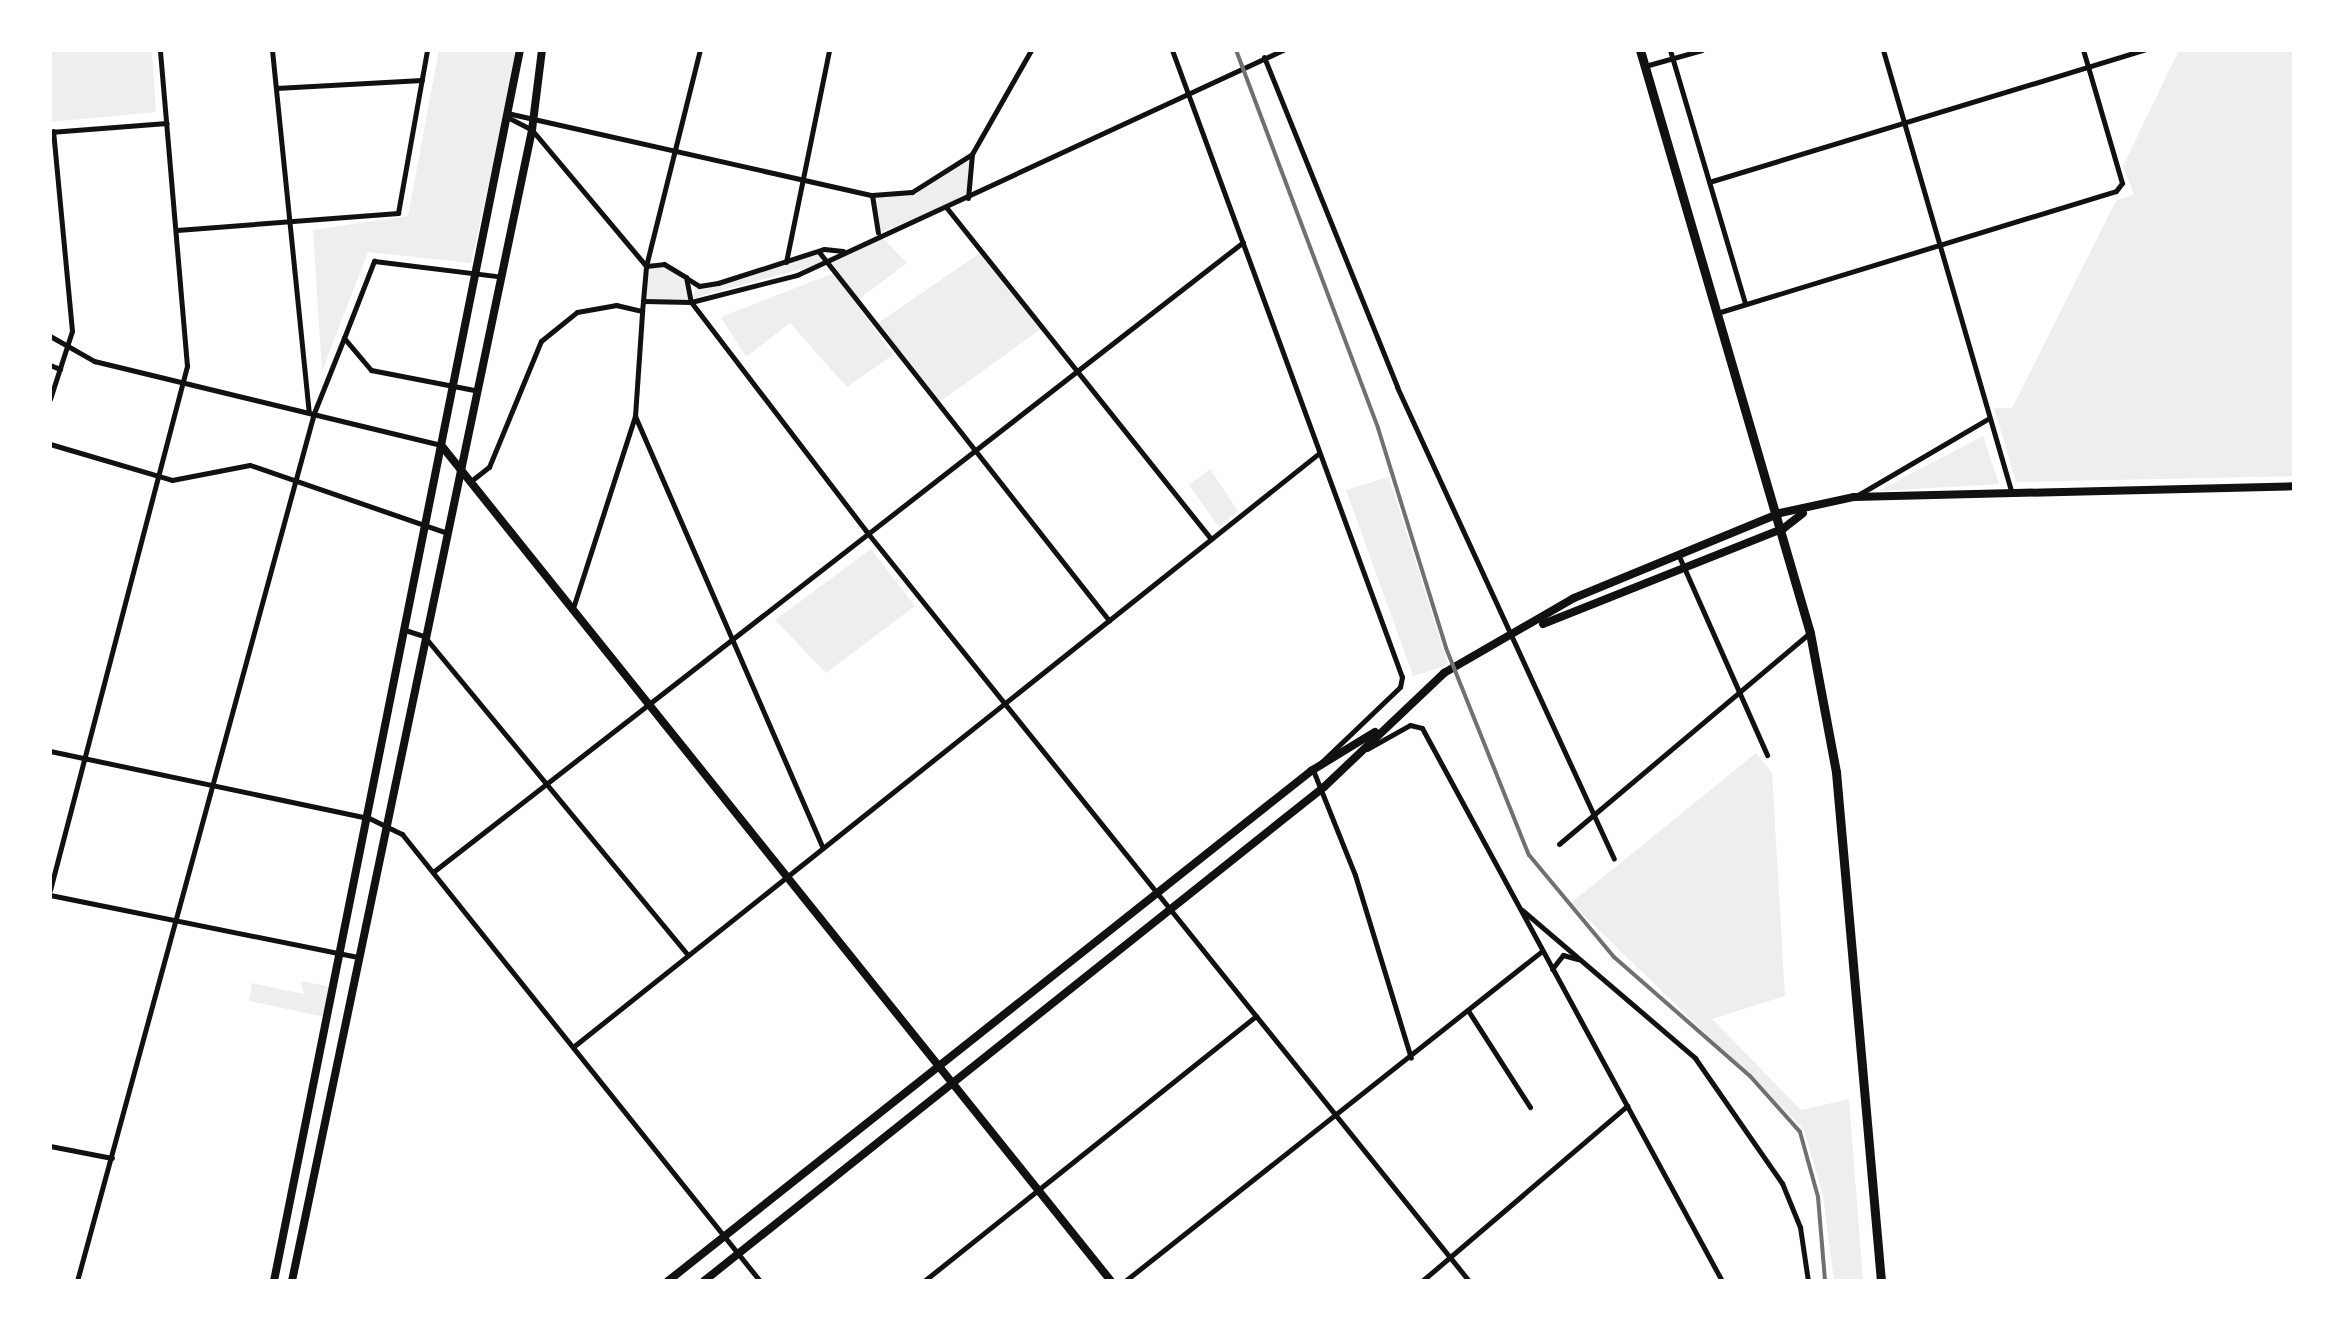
<!DOCTYPE html>
<html>
<head>
<meta charset="utf-8">
<style>
	body { margin:0 }
	#map { position:relative; width:2344px; height:1331px; overflow:hidden; background:#fff; font-family:"IBM Plex Sans",sans-serif }
	div>[style] { position:absolute }
	[style*='--x'] { left:calc(var(--x)*1px); top:calc(var(--y)*1px); width:calc(var(--w)*1px); rotate:calc(var(--a)*1deg) }
	.green>* { inset:0; background:#eee }
	.minor>* { height:5px; margin:-2.5px; padding:0 2.5px; transform-origin:2.5px; border-radius:2.5px; background:#111 }
	.tertiary>* { height:8px; margin:-4px; padding:0 4px; transform-origin:4px; border-radius:4px; background:#111 }
	.secondary>* { height:8px; margin:-4px; padding:0 4px; transform-origin:4px; border-radius:4px; background:#111 }
	.primary>* { height:9px; margin:-4.5px; padding:0 4.5px; transform-origin:4.5px; border-radius:4.5px; background:#111 }
	.rail>* { height:4px; margin:-2px; padding:0 2px; transform-origin:2px; border-radius:2px; background:#707070 }
	span { translate:-50% -50%; white-space:nowrap; text-align:center; line-height:1.15; -webkit-text-stroke:10px #fff; paint-order:stroke }
	.frame { position:absolute; inset:0; border:52px solid #fff; pointer-events:none }
</style>
</head>
<body>
<div id="map">
	<div class="green">
		<div style="clip-path:polygon(50px 50px,152px 50px,156px 112px,50px 122px)"></div>
		<div style="clip-path:polygon(439px 50px,519px 50px,471px 263px,368px 252px,322px 371px,313px 230px,408px 216px)"></div>
		<div style="clip-path:polygon(2179px 50px,2294px 50px,2294px 476px,2016px 482px,1994px 408px,2012px 408px,2116px 201px,2134px 194px,2123px 166px)"></div>
		<div style="clip-path:polygon(972px 154px,968px 198px,878px 233px,907px 263px,859px 299px,831px 262px,878px 234px,872px 195px,897px 196px,920px 187px)"></div>
		<div style="clip-path:polygon(983px 251px,1045px 326px,938px 403px,878px 323px)"></div>
		<div style="clip-path:polygon(818px 254px,827px 262px,693px 298px,695px 289px,690px 283px,691px 302px,643px 301px,646px 266px,677px 268px,700px 288px)"></div>
		<div style="clip-path:polygon(834px 273px,893px 355px,847px 387px,790px 323px,746px 357px,721px 317px)"></div>
		<div style="clip-path:polygon(1983px 436px,1999px 484px,1880px 491px,1880px 490px)"></div>
		<div style="clip-path:polygon(1210px 469px,1238px 511px,1219px 527px,1189px 485px)"></div>
		<div style="clip-path:polygon(1389px 477px,1448px 665px,1413px 676px,1346px 490px)"></div>
		<div style="clip-path:polygon(871px 549px,915px 606px,826px 673px,775px 620px)"></div>
		<div style="clip-path:polygon(1756px 753px,1772px 773px,1785px 996px,1712px 1019px,1801px 1110px,1849px 1099px,1863px 1281px,1834px 1281px,1823px 1195px,1803px 1128px,1571px 903px)"></div>
		<div style="clip-path:polygon(301px 981px,331px 987px,325px 1017px,249px 1001px,252px 983px,304px 994px)"></div>
	</div>
	<div class="minor">
		<div style="--x:272;--y:50;--w:364;--a:84.2"></div>
		<div style="--x:1172;--y:50;--w:668;--a:69.86"></div>
		<div style="--x:1402;--y:677;--w:10;--a:101"></div>
		<div style="--x:1400;--y:687;--w:120;--a:136.3"></div>
		<div style="--x:1313;--y:770;--w:113;--a:68.2"></div>
		<div style="--x:1355;--y:875;--w:191;--a:73"></div>
		<div style="--x:1670;--y:50;--w:265;--a:73.5"></div>
		<div style="--x:1883;--y:50;--w:458;--a:73.8"></div>
		<div style="--x:1264;--y:57;--w:356;--a:68"></div>
		<div style="--x:1397;--y:387;--w:519;--a:65.31"></div>
		<div style="--x:1645;--y:66;--w:59;--a:-15.7"></div>
		<div style="--x:276;--y:88;--w:146;--a:-3.1"></div>
		<div style="--x:507;--y:113;--w:374;--a:12.7"></div>
		<div style="--x:872;--y:195;--w:38;--a:81"></div>
		<div style="--x:507;--y:117;--w:28;--a:27"></div>
		<div style="--x:532;--y:130;--w:177;--a:50"></div>
		<div style="--x:646;--y:266;--w:18;--a:-6"></div>
		<div style="--x:664;--y:264;--w:26;--a:31"></div>
		<div style="--x:686;--y:277;--w:25;--a:79"></div>
		<div style="--x:691;--y:302;--w:288;--a:52.6"></div>
		<div style="--x:866;--y:531;--w:962;--a:51.2"></div>
		<div style="--x:50;--y:132;--w:117;--a:-4.4"></div>
		<div style="--x:1709;--y:182;--w:455;--a:-16.9"></div>
		<div style="--x:872;--y:195;--w:40;--a:-4.3"></div>
		<div style="--x:912;--y:192;--w:71;--a:-32.3"></div>
		<div style="--x:972;--y:154;--w:120;--a:-60.4"></div>
		<div style="--x:968;--y:198;--w:44;--a:-84.8"></div>
		<div style="--x:946;--y:207;--w:425;--a:51.4"></div>
		<div style="--x:177;--y:230;--w:222;--a:-4.4"></div>
		<div style="--x:398;--y:213;--w:166;--a:-79.9"></div>
		<div style="--x:819;--y:252;--w:469;--a:51.8"></div>
		<div style="--x:786;--y:262;--w:216;--a:-78.5"></div>
		<div style="--x:688;--y:279;--w:13;--a:32"></div>
		<div style="--x:699;--y:286;--w:19;--a:-9"></div>
		<div style="--x:718;--y:283;--w:111;--a:-17.8"></div>
		<div style="--x:824;--y:249;--w:19;--a:6"></div>
		<div style="--x:643;--y:301;--w:35;--a:-85"></div>
		<div style="--x:646;--y:266;--w:223;--a:-76"></div>
		<div style="--x:1717;--y:313;--w:417;--a:-17"></div>
		<div style="--x:2116;--y:191;--w:10;--a:-53"></div>
		<div style="--x:2122;--y:183;--w:139;--a:-106.3"></div>
		<div style="--x:50;--y:336;--w:51;--a:29.6"></div>
		<div style="--x:94;--y:361;--w:356;--a:13.6"></div>
		<div style="--x:50;--y:365;--w:11;--a:22"></div>
		<div style="--x:474;--y:390;--w:105;--a:-169"></div>
		<div style="--x:371;--y:370;--w:42;--a:-130.2"></div>
		<div style="--x:344;--y:338;--w:83;--a:-68.7"></div>
		<div style="--x:374;--y:261;--w:124;--a:7"></div>
		<div style="--x:50;--y:399;--w:71;--a:-72.1"></div>
		<div style="--x:72;--y:331;--w:201;--a:-95.4"></div>
		<div style="--x:635;--y:416;--w:471;--a:66.5"></div>
		<div style="--x:50;--y:444;--w:127;--a:16.4"></div>
		<div style="--x:172;--y:480;--w:79;--a:-10.9"></div>
		<div style="--x:250;--y:465;--w:206;--a:19"></div>
		<div style="--x:471;--y:481;--w:23;--a:-38"></div>
		<div style="--x:489;--y:467;--w:136;--a:-67.6"></div>
		<div style="--x:541;--y:341;--w:46;--a:-38.9"></div>
		<div style="--x:577;--y:312;--w:40;--a:-10"></div>
		<div style="--x:616;--y:305;--w:27;--a:13"></div>
		<div style="--x:642;--y:311;--w:10;--a:-84"></div>
		<div style="--x:643;--y:301;--w:48;--a:1.2"></div>
		<div style="--x:691;--y:302;--w:109;--a:-14.3"></div>
		<div style="--x:797;--y:275;--w:536;--a:-24.84"></div>
		<div style="--x:1858;--y:495;--w:152;--a:-30.4"></div>
		<div style="--x:1678;--y:554;--w:220;--a:66.1"></div>
		<div style="--x:573;--y:608;--w:202;--a:-72.1"></div>
		<div style="--x:635;--y:416;--w:104;--a:-86.1"></div>
		<div style="--x:405;--y:630;--w:20;--a:18"></div>
		<div style="--x:424;--y:636;--w:414;--a:50.4"></div>
		<div style="--x:1367;--y:749;--w:49;--a:-29.2"></div>
		<div style="--x:1410;--y:725;--w:12;--a:14"></div>
		<div style="--x:1422;--y:728;--w:629;--a:61.52"></div>
		<div style="--x:50;--y:751;--w:326;--a:11.9"></div>
		<div style="--x:369;--y:818;--w:37;--a:26"></div>
		<div style="--x:402;--y:834;--w:573;--a:51.31"></div>
		<div style="--x:1559;--y:844;--w:326;--a:-40.1"></div>
		<div style="--x:433;--y:872;--w:1026;--a:-37.87"></div>
		<div style="--x:50;--y:890;--w:542;--a:-75.35"></div>
		<div style="--x:187;--y:366;--w:317;--a:-94.9"></div>
		<div style="--x:50;--y:895;--w:314;--a:11.4"></div>
		<div style="--x:1522;--y:910;--w:228;--a:40.5"></div>
		<div style="--x:1695;--y:1058;--w:152;--a:55.2"></div>
		<div style="--x:1782;--y:1183;--w:48;--a:67.8"></div>
		<div style="--x:1800;--y:1227;--w:55;--a:81.6"></div>
		<div style="--x:1552;--y:969;--w:18;--a:-52"></div>
		<div style="--x:1563;--y:955;--w:15;--a:16"></div>
		<div style="--x:1469;--y:1012;--w:113;--a:57.3"></div>
		<div style="--x:573;--y:1047;--w:952;--a:-38.52"></div>
		<div style="--x:50;--y:1146;--w:63;--a:11"></div>
		<div style="--x:77;--y:1281;--w:900;--a:-74.73"></div>
		<div style="--x:314;--y:413;--w:81;--a:-68.2"></div>
		<div style="--x:924;--y:1281;--w:425;--a:-38.6"></div>
		<div style="--x:1125;--y:1281;--w:532;--a:-38.36"></div>
		<div style="--x:1422;--y:1281;--w:270;--a:-40.5"></div>
	</div>
	<div class="tertiary">
		<div style="--x:441;--y:445;--w:1071;--a:51.29"></div>
		<div style="--x:1543;--y:624;--w:259;--a:-21.7"></div>
		<div style="--x:668;--y:1281;--w:821;--a:-38.42"></div>
		<div style="--x:1311;--y:771;--w:75;--a:-31.4"></div>
		<div style="--x:704;--y:1281;--w:793;--a:-38.55"></div>
		<div style="--x:1324;--y:787;--w:166;--a:-43.5"></div>
		<div style="--x:1444;--y:673;--w:150;--a:-30"></div>
		<div style="--x:1574;--y:598;--w:223;--a:-22.4"></div>
	</div>
	<div class="secondary">
		<div style="--x:1780;--y:513;--w:76;--a:-12.2"></div>
		<div style="--x:1854;--y:497;--w:440;--a:-1.4"></div>
		<div style="--x:1784;--y:528;--w:24;--a:-38"></div>
		<div style="--x:274;--y:1281;--w:1255;--a:-78.7"></div>
		<div style="--x:292;--y:1281;--w:1176;--a:-78.22"></div>
		<div style="--x:532;--y:130;--w:81;--a:-82.9"></div>
	</div>
	<div class="primary">
		<div style="--x:1640;--y:50;--w:607;--a:73.74"></div>
		<div style="--x:1810;--y:633;--w:141;--a:79.4"></div>
		<div style="--x:1836;--y:772;--w:511;--a:84.95"></div>
	</div>
	<div class="rail">
		<div style="--x:1236;--y:50;--w:404;--a:69.4"></div>
		<div style="--x:1378;--y:428;--w:230;--a:72.8"></div>
		<div style="--x:1446;--y:648;--w:223;--a:68.2"></div>
		<div style="--x:1529;--y:855;--w:133;--a:50.2"></div>
		<div style="--x:1614;--y:957;--w:181;--a:41.2"></div>
		<div style="--x:1750;--y:1076;--w:75;--a:48.2"></div>
		<div style="--x:1800;--y:1132;--w:67;--a:74.5"></div>
		<div style="--x:1818;--y:1197;--w:84;--a:85.2"></div>
	</div>
	<div class="frame"></div>
</div>
</body>
</html>
